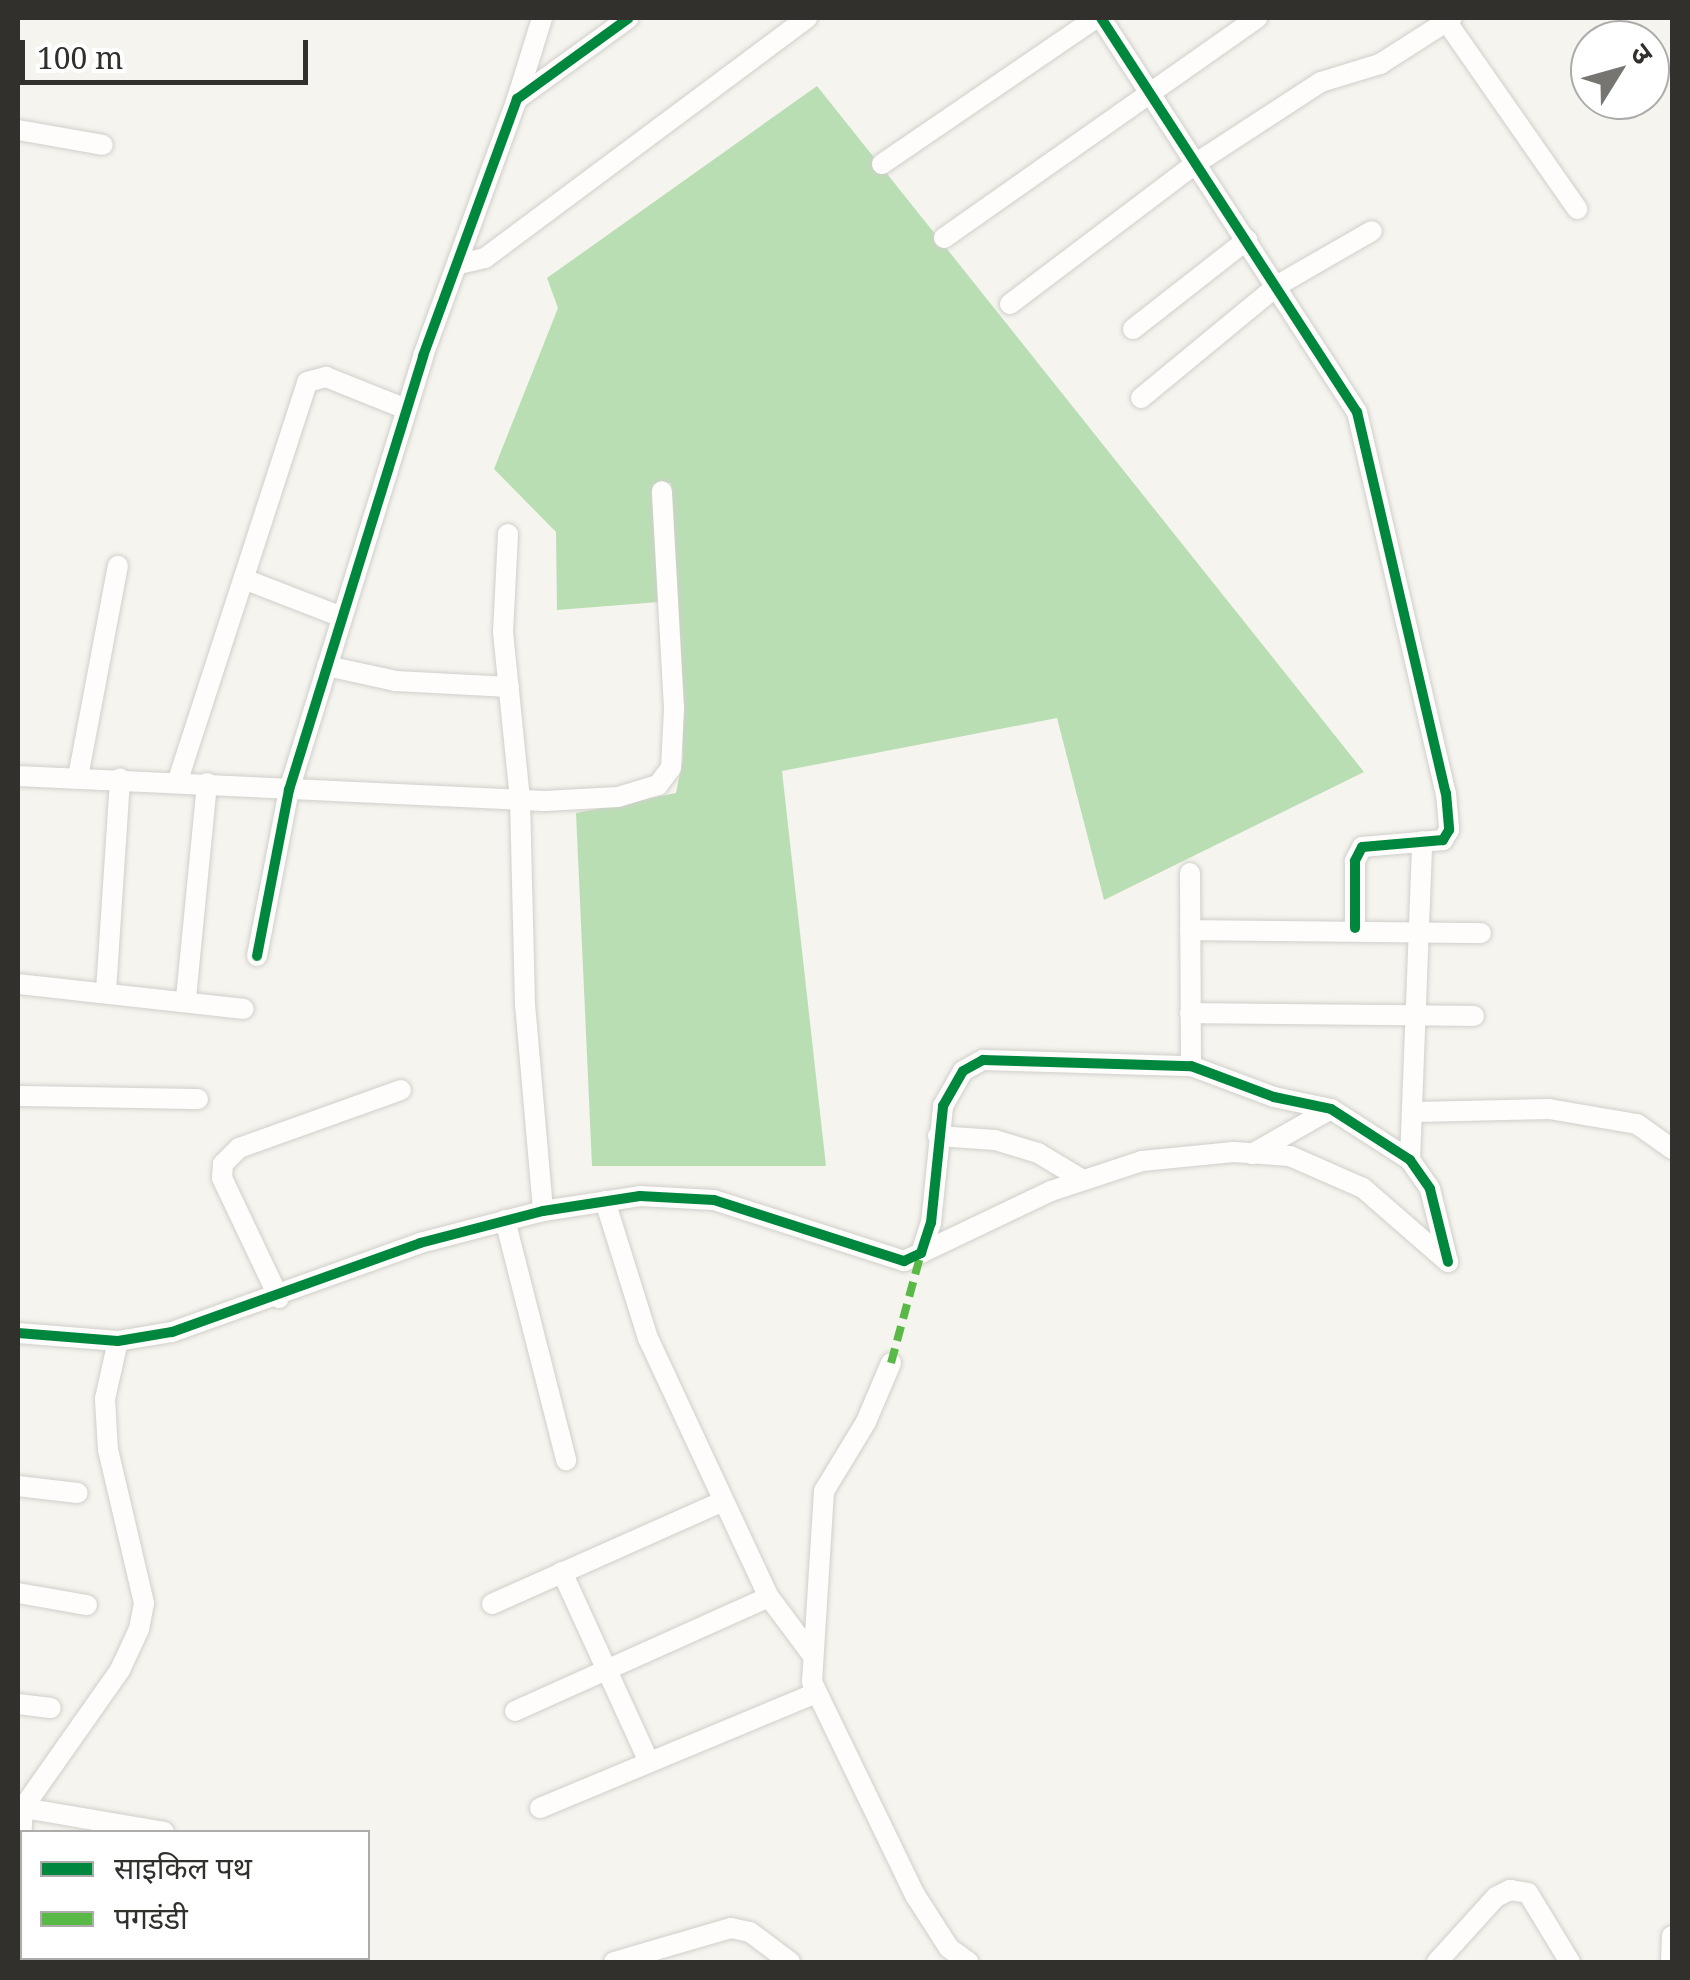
<!DOCTYPE html>
<html>
<head>
<meta charset="utf-8">
<style>
	body { margin:0 }
	#map { position:relative; width:1690px; height:1980px; overflow:hidden; background:#f5f4ee; font-family:"Noto Serif","Noto Sans Devanagari",serif }
	div>[style] { position:absolute }
	[style*='--x'] { left:calc(var(--x)*1px); top:calc(var(--y)*1px); width:calc(var(--w)*1px); rotate:calc(var(--a)*1deg) }
	.forest>* { inset:0; background:#badeb4 }
	.roads { filter:drop-shadow(0 0 2px #d0cfcb) drop-shadow(0 0 2px #d0cfcb) }
	.minor>* { height:20px; margin:-10px; padding:0 10px; transform-origin:10px; border-radius:10px; background:#fefdfc }
	.quiet>* { height:8px; margin-top:-4px; transform-origin:0; background:repeating-linear-gradient(90deg,#58b947 0 15px,transparent 0 23px) }
	.cycleway>* { height:10px; margin:-5px; padding:0 5px; transform-origin:5px; border-radius:5px; background:#00873e }
	span { translate:-50% -50%; white-space:nowrap; text-align:center; line-height:1.15; -webkit-text-stroke:9px #fff; paint-order:stroke }
	.frame { position:absolute; inset:0; border:20px solid #31302d; pointer-events:none }
	.legend { position:absolute; left:20px; top:1830px; width:350px; height:130px; box-sizing:border-box; background:#fff; border:2px solid #adacab; margin:0; padding:12px 18px; list-style:none; font-size:30px; color:#31302d }
	.legend li { display:flex; align-items:center; gap:20px; height:50px }
	.legend b { width:50px; border:2px solid #adacab }
	.north { position:absolute; left:1570px; top:20px; width:100px; height:100px; box-sizing:border-box; background:#fff; border:2px solid #adacab; border-radius:50%; rotate:53deg; font-size:28px; font-weight:700; line-height:40px; text-align:center; color:#31302d }
	.north::after { content:''; display:block; margin:auto; width:35px; height:45px; background:#767571; clip-path:polygon(50% 0,100% 100%,50% 72%,0 100%) }
	.scale { position:absolute; left:20px; top:40px; width:288px; height:45px; box-sizing:border-box; border:5px solid #31302d; border-top:0; padding-left:12px; font-size:30px; line-height:35px; white-space:nowrap; color:#31302d; -webkit-text-stroke:8px #fff; paint-order:stroke }
</style>
</head>
<body>
<div id="map">
	<div class="forest">
		<div style="clip-path:polygon(817px 86px,1364px 772px,1104px 900px,1057px 718px,782px 771px,826px 1166px,592px 1166px,576px 813px,676px 793px,683px 758px,671px 483px,653px 484px,659px 602px,557px 610px,556px 532px,494px 469px,558px 308px,547px 278px)"></div>
	</div>
	<div class="roads">
		<div class="minor">
			<div style="--x:1101;--y:18;--w:470;--a:57"></div>
			<div style="--x:1357;--y:412;--w:391;--a:76.9"></div>
			<div style="--x:1446;--y:793;--w:37;--a:85"></div>
			<div style="--x:1449;--y:830;--w:12;--a:121"></div>
			<div style="--x:1443;--y:840;--w:81;--a:175.1"></div>
			<div style="--x:1362;--y:847;--w:16;--a:117"></div>
			<div style="--x:1355;--y:861;--w:67;--a:90"></div>
			<div style="--x:1444;--y:18;--w:233;--a:55.1"></div>
			<div style="--x:517;--y:99;--w:85;--a:-72.8"></div>
			<div style="--x:18;--y:130;--w:86;--a:10"></div>
			<div style="--x:882;--y:164;--w:259;--a:-34.3"></div>
			<div style="--x:944;--y:238;--w:383;--a:-35.1"></div>
			<div style="--x:459;--y:264;--w:27;--a:-13"></div>
			<div style="--x:485;--y:258;--w:402;--a:-36.7"></div>
			<div style="--x:1010;--y:304;--w:232;--a:-37.1"></div>
			<div style="--x:1195;--y:164;--w:150;--a:-33.1"></div>
			<div style="--x:1321;--y:82;--w:62;--a:-17"></div>
			<div style="--x:1380;--y:64;--w:85;--a:-32.6"></div>
			<div style="--x:1133;--y:329;--w:145;--a:-38"></div>
			<div style="--x:1141;--y:398;--w:178;--a:-39.5"></div>
			<div style="--x:1278;--y:285;--w:108;--a:-29.9"></div>
			<div style="--x:508;--y:534;--w:98;--a:92.9"></div>
			<div style="--x:503;--y:632;--w:169;--a:84.2"></div>
			<div style="--x:520;--y:800;--w:204;--a:88.6"></div>
			<div style="--x:525;--y:1004;--w:208;--a:85"></div>
			<div style="--x:244;--y:579;--w:105;--a:21.2"></div>
			<div style="--x:327;--y:666;--w:71;--a:12.3"></div>
			<div style="--x:396;--y:681;--w:113;--a:3"></div>
			<div style="--x:18;--y:776;--w:528;--a:2.72"></div>
			<div style="--x:545;--y:801;--w:73;--a:-3.1"></div>
			<div style="--x:618;--y:797;--w:42;--a:-16.7"></div>
			<div style="--x:658;--y:785;--w:21;--a:-53"></div>
			<div style="--x:671;--y:768;--w:60;--a:-87.1"></div>
			<div style="--x:674;--y:708;--w:217;--a:-93.2"></div>
			<div style="--x:78;--y:777;--w:215;--a:-79.3"></div>
			<div style="--x:178;--y:780;--w:418;--a:-72"></div>
			<div style="--x:307;--y:382;--w:20;--a:-15"></div>
			<div style="--x:326;--y:377;--w:86;--a:21.8"></div>
			<div style="--x:1190;--y:873;--w:193;--a:89.7"></div>
			<div style="--x:1190;--y:930;--w:291;--a:0.6"></div>
			<div style="--x:257;--y:956;--w:169;--a:-79.1"></div>
			<div style="--x:289;--y:790;--w:454;--a:-72.8"></div>
			<div style="--x:423;--y:356;--w:274;--a:-69.9"></div>
			<div style="--x:517;--y:99;--w:138;--a:-35.9"></div>
			<div style="--x:18;--y:984;--w:227;--a:6.3"></div>
			<div style="--x:106;--y:991;--w:213;--a:-86.2"></div>
			<div style="--x:186;--y:998;--w:216;--a:-84.4"></div>
			<div style="--x:1190;--y:1013;--w:284;--a:0.6"></div>
			<div style="--x:18;--y:1096;--w:180;--a:1"></div>
			<div style="--x:1416;--y:1112;--w:133;--a:-1.3"></div>
			<div style="--x:1549;--y:1109;--w:89;--a:9.7"></div>
			<div style="--x:1637;--y:1124;--w:43;--a:35.5"></div>
			<div style="--x:938;--y:1136;--w:57;--a:4"></div>
			<div style="--x:995;--y:1140;--w:45;--a:16.8"></div>
			<div style="--x:1038;--y:1153;--w:52;--a:31"></div>
			<div style="--x:1252;--y:1154;--w:91;--a:-29.7"></div>
			<div style="--x:1410;--y:1160;--w:319;--a:-87.8"></div>
			<div style="--x:605;--y:1201;--w:144;--a:72.6"></div>
			<div style="--x:648;--y:1338;--w:286;--a:65"></div>
			<div style="--x:769;--y:1597;--w:69;--a:53.3"></div>
			<div style="--x:505;--y:1220;--w:248;--a:75.7"></div>
			<div style="--x:921;--y:1253;--w:144;--a:-25.5"></div>
			<div style="--x:1051;--y:1191;--w:96;--a:-18.2"></div>
			<div style="--x:1142;--y:1161;--w:92;--a:-5.6"></div>
			<div style="--x:1234;--y:1152;--w:56;--a:4.1"></div>
			<div style="--x:1290;--y:1156;--w:80;--a:23.7"></div>
			<div style="--x:1363;--y:1188;--w:113;--a:41"></div>
			<div style="--x:279;--y:1298;--w:133;--a:-115.4"></div>
			<div style="--x:222;--y:1178;--w:14;--a:-86"></div>
			<div style="--x:223;--y:1164;--w:23;--a:-45"></div>
			<div style="--x:239;--y:1148;--w:172;--a:-19.7"></div>
			<div style="--x:18;--y:1333;--w:100;--a:4.6"></div>
			<div style="--x:118;--y:1341;--w:55;--a:-9.5"></div>
			<div style="--x:172;--y:1332;--w:263;--a:-19.7"></div>
			<div style="--x:420;--y:1243;--w:127;--a:-14.6"></div>
			<div style="--x:543;--y:1211;--w:98;--a:-8.8"></div>
			<div style="--x:640;--y:1196;--w:74;--a:3.1"></div>
			<div style="--x:714;--y:1200;--w:200;--a:17.8"></div>
			<div style="--x:904;--y:1261;--w:19;--a:-25"></div>
			<div style="--x:921;--y:1253;--w:32;--a:-72"></div>
			<div style="--x:931;--y:1223;--w:118;--a:-84.1"></div>
			<div style="--x:943;--y:1106;--w:40;--a:-60.3"></div>
			<div style="--x:963;--y:1071;--w:23;--a:-29"></div>
			<div style="--x:983;--y:1060;--w:208;--a:1.7"></div>
			<div style="--x:1191;--y:1066;--w:89;--a:20.5"></div>
			<div style="--x:1274;--y:1097;--w:58;--a:11.9"></div>
			<div style="--x:1331;--y:1109;--w:94;--a:32.8"></div>
			<div style="--x:1410;--y:1160;--w:35;--a:55"></div>
			<div style="--x:1430;--y:1189;--w:75;--a:76.1"></div>
			<div style="--x:891;--y:1363;--w:64;--a:113"></div>
			<div style="--x:866;--y:1422;--w:81;--a:121.3"></div>
			<div style="--x:824;--y:1491;--w:191;--a:93.6"></div>
			<div style="--x:812;--y:1682;--w:237;--a:64.2"></div>
			<div style="--x:915;--y:1895;--w:63;--a:57.3"></div>
			<div style="--x:949;--y:1948;--w:24;--a:36"></div>
			<div style="--x:18;--y:1486;--w:60;--a:6.7"></div>
			<div style="--x:562;--y:1572;--w:209;--a:65.4"></div>
			<div style="--x:18;--y:1593;--w:70;--a:9.9"></div>
			<div style="--x:492;--y:1604;--w:253;--a:-24"></div>
			<div style="--x:18;--y:1704;--w:33;--a:7"></div>
			<div style="--x:515;--y:1711;--w:278;--a:-24.2"></div>
			<div style="--x:18;--y:1807;--w:148;--a:9.7"></div>
			<div style="--x:540;--y:1808;--w:299;--a:-22.6"></div>
			<div style="--x:18;--y:1892;--w:84;--a:-86.6"></div>
			<div style="--x:23;--y:1808;--w:169;--a:-54.9"></div>
			<div style="--x:120;--y:1670;--w:45;--a:-65.1"></div>
			<div style="--x:139;--y:1629;--w:26;--a:-79"></div>
			<div style="--x:144;--y:1603;--w:157;--a:-103.2"></div>
			<div style="--x:108;--y:1450;--w:51;--a:-93.4"></div>
			<div style="--x:105;--y:1399;--w:59;--a:-77.4"></div>
			<div style="--x:334;--y:1958;--w:6;--a:39"></div>
			<div style="--x:614;--y:1962;--w:122;--a:-16.2"></div>
			<div style="--x:731;--y:1928;--w:19;--a:12"></div>
			<div style="--x:750;--y:1932;--w:50;--a:36.9"></div>
			<div style="--x:1437;--y:1962;--w:88;--a:-47.8"></div>
			<div style="--x:1496;--y:1897;--w:16;--a:-27"></div>
			<div style="--x:1510;--y:1890;--w:18;--a:9"></div>
			<div style="--x:1528;--y:1893;--w:81;--a:58.7"></div>
			<div style="--x:1671;--y:1962;--w:26;--a:-88"></div>
		</div>
	</div>
	<div class="quiet">
		<div style="--x:891;--y:1363;--w:114;--a:-74.7"></div>
	</div>
	<div class="cycleway">
		<div style="--x:1101;--y:18;--w:470;--a:57"></div>
		<div style="--x:1357;--y:412;--w:391;--a:76.9"></div>
		<div style="--x:1446;--y:793;--w:37;--a:85"></div>
		<div style="--x:1449;--y:830;--w:12;--a:121"></div>
		<div style="--x:1443;--y:840;--w:81;--a:175.1"></div>
		<div style="--x:1362;--y:847;--w:16;--a:117"></div>
		<div style="--x:1355;--y:861;--w:67;--a:90"></div>
		<div style="--x:257;--y:956;--w:169;--a:-79.1"></div>
		<div style="--x:289;--y:790;--w:454;--a:-72.8"></div>
		<div style="--x:423;--y:356;--w:274;--a:-69.9"></div>
		<div style="--x:517;--y:99;--w:138;--a:-35.9"></div>
		<div style="--x:18;--y:1333;--w:100;--a:4.6"></div>
		<div style="--x:118;--y:1341;--w:55;--a:-9.5"></div>
		<div style="--x:172;--y:1332;--w:263;--a:-19.7"></div>
		<div style="--x:420;--y:1243;--w:127;--a:-14.6"></div>
		<div style="--x:543;--y:1211;--w:98;--a:-8.8"></div>
		<div style="--x:640;--y:1196;--w:74;--a:3.1"></div>
		<div style="--x:714;--y:1200;--w:200;--a:17.8"></div>
		<div style="--x:904;--y:1261;--w:19;--a:-25"></div>
		<div style="--x:921;--y:1253;--w:32;--a:-72"></div>
		<div style="--x:931;--y:1223;--w:118;--a:-84.1"></div>
		<div style="--x:943;--y:1106;--w:40;--a:-60.3"></div>
		<div style="--x:963;--y:1071;--w:23;--a:-29"></div>
		<div style="--x:983;--y:1060;--w:208;--a:1.7"></div>
		<div style="--x:1191;--y:1066;--w:89;--a:20.5"></div>
		<div style="--x:1274;--y:1097;--w:58;--a:11.9"></div>
		<div style="--x:1331;--y:1109;--w:94;--a:32.8"></div>
		<div style="--x:1410;--y:1160;--w:35;--a:55"></div>
		<div style="--x:1430;--y:1189;--w:75;--a:76.1"></div>
	</div>
	<div class="frame"></div>
	<ul class="legend">
	<li><b style="height:12px;background:#00873e"></b>साइकिल पथ</li>
	<li><b style="height:12px;background:#58b947"></b>पगडंडी</li>
	</ul>
	<div class="north">उ</div>
	<div class="scale">100 m</div>
</div>
</body>
</html>
